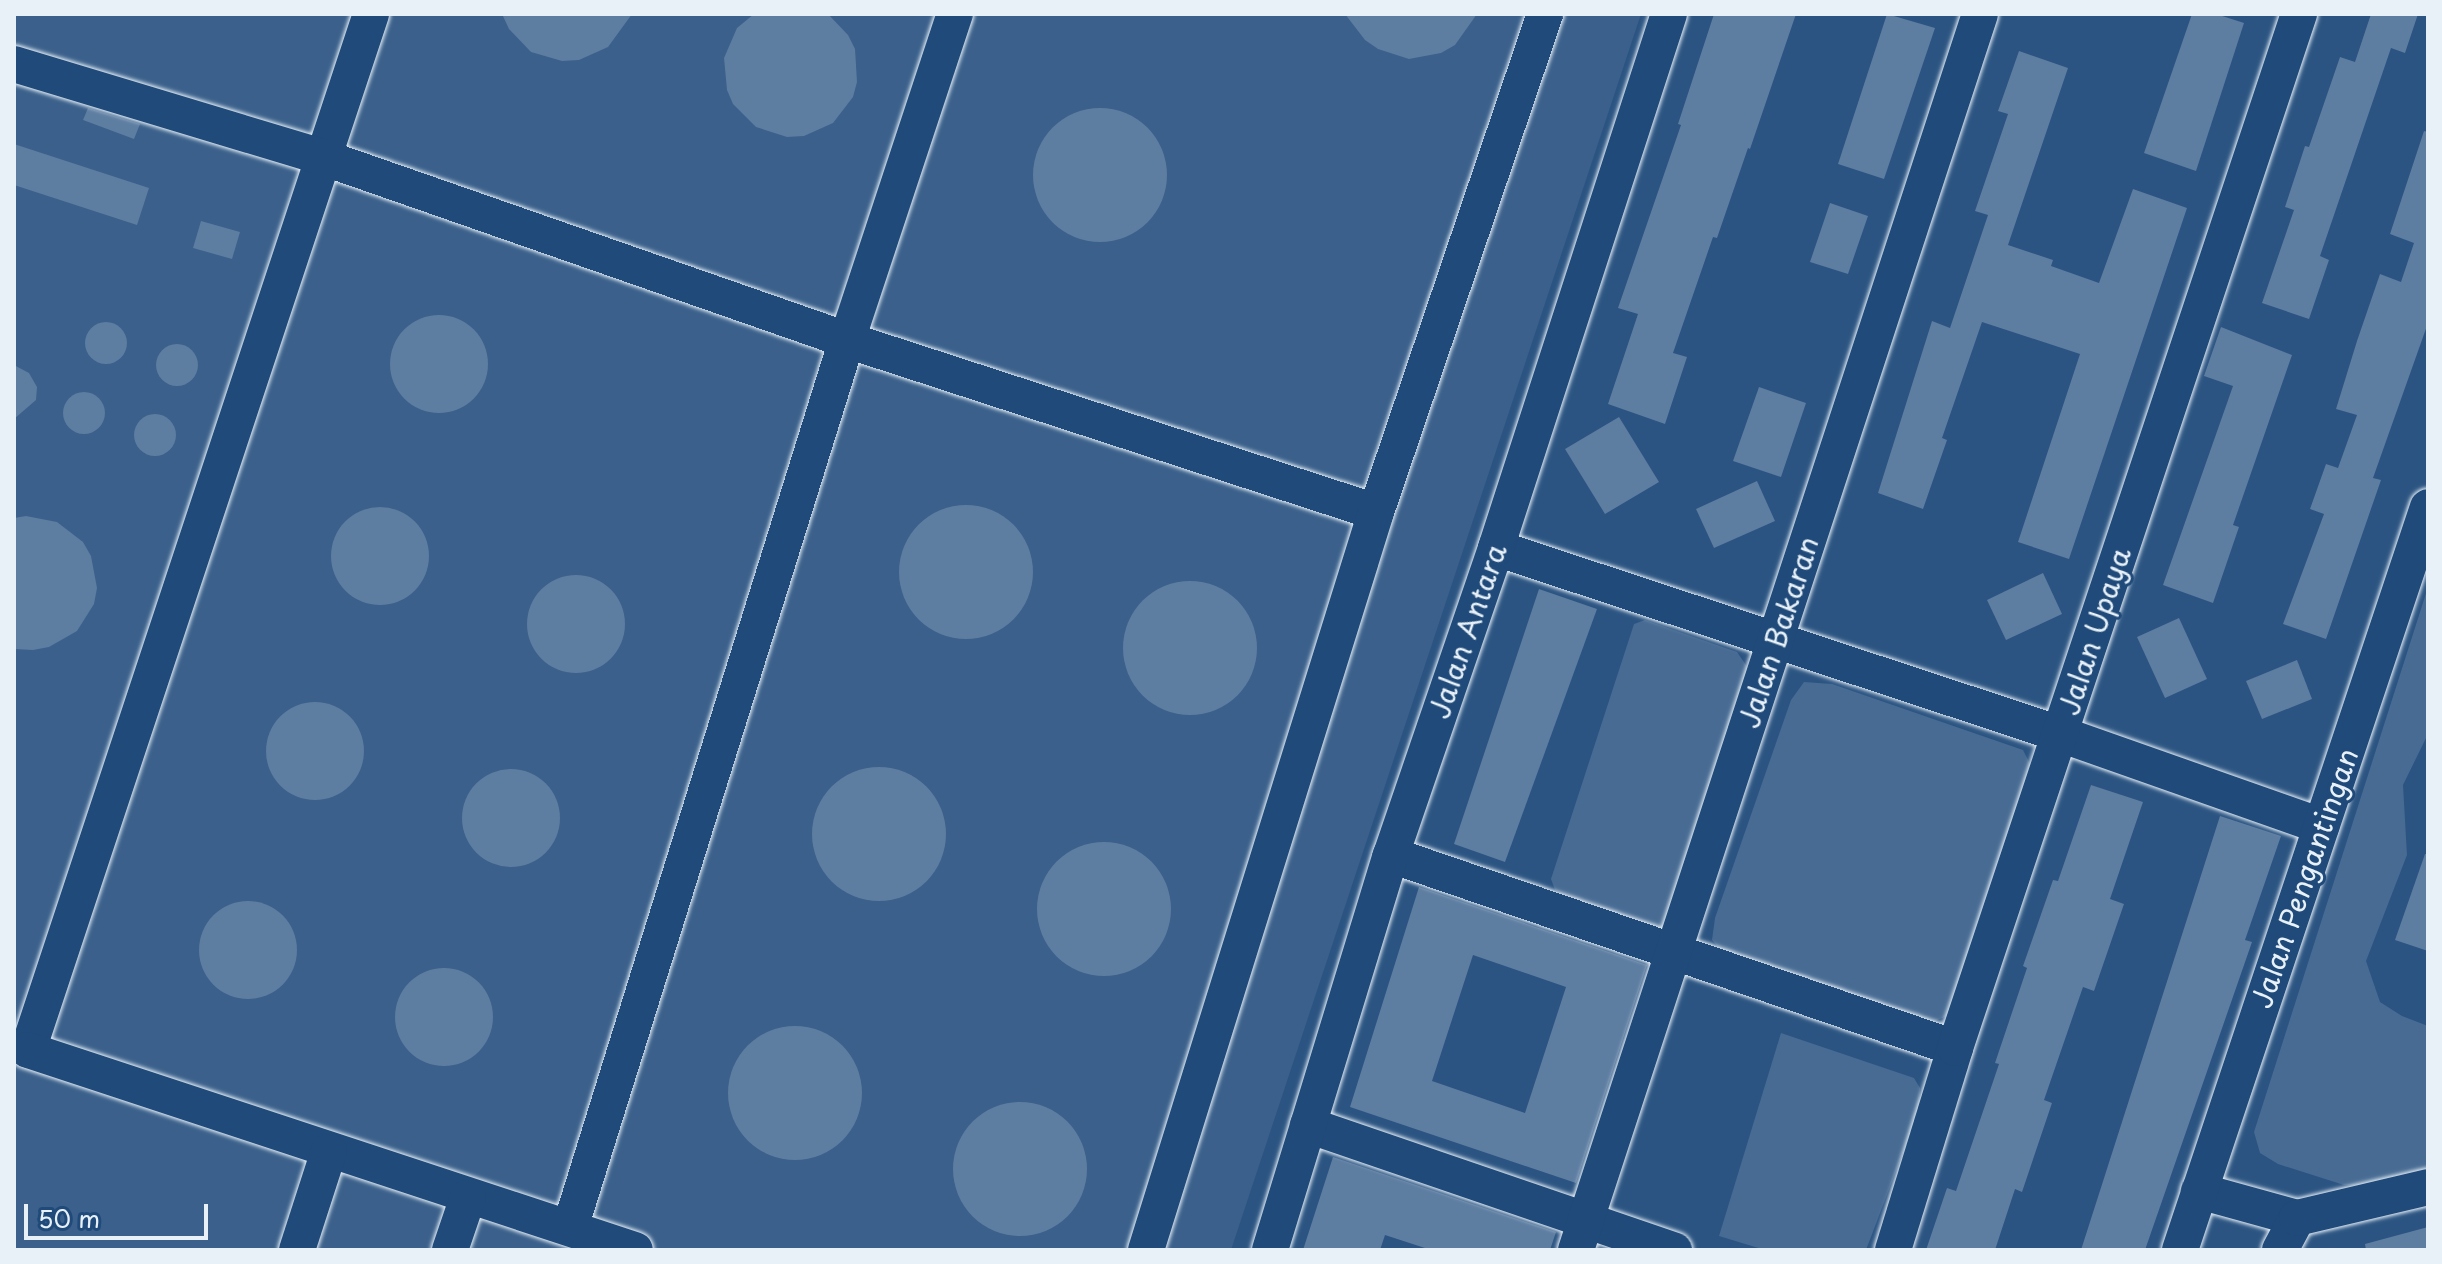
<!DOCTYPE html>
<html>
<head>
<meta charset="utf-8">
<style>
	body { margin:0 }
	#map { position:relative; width:2442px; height:1264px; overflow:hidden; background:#2b5482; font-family:"Playpen Sans",sans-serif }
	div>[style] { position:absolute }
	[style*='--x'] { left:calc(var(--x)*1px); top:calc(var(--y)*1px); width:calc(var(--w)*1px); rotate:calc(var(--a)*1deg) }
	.built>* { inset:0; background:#3a608b }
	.green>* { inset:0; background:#476b93 }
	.building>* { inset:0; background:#5d7da1 }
	.round { border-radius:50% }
	.roads { filter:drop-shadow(0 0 2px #e8f1f8) drop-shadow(0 0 2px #e8f1f8) }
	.minor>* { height:36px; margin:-18px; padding:0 18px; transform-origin:18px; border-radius:18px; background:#1f4a7a }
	span { translate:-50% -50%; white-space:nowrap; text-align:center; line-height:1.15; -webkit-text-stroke:6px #1f4a7a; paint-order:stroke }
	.street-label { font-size:28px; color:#e8f1f8 }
	.frame { position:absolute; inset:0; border:16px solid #e8f1f8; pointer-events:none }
	.scale { position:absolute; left:24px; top:1204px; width:184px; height:36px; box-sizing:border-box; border:4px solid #e8f1f8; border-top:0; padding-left:10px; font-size:24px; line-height:28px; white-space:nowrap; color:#e8f1f8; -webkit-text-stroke:6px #1f4a7a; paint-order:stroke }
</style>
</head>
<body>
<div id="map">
	<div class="built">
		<div style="clip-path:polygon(14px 14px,1641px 14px,1231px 1250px,14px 1250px)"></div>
	</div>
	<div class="green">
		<div style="clip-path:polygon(2428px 587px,2428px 734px,2403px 785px,2407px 855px,2366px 961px,2380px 1002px,2402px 1016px,2428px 1026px,2428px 1175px,2369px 1186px,2344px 1185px,2278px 1164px,2260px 1153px,2254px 1132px)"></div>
		<div style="clip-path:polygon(1645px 620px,1737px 652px,1750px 671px,1664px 930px,1565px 895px,1555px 890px,1551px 879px,1634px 624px)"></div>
		<div style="clip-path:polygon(1804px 682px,1832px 684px,2023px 750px,2034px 772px,1950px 1015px,1922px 1026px,1719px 948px,1712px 940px,1715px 918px,1791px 700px)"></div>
		<div style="clip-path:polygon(1781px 1033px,1914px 1078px,1920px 1088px,1919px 1110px,1866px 1250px,1765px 1250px,1719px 1236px)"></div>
	</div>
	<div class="building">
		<div style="clip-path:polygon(502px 14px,632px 14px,608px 47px,579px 60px,562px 61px,531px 52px,509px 29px)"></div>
		<div style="clip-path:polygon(754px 14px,828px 14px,848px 35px,855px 49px,857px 82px,853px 97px,833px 123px,804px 136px,787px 137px,756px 127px,733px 104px,727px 90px,724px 58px,737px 28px)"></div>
		<div style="clip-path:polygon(1345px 14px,1477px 14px,1455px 45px,1441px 53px,1409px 59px,1378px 49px,1365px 40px)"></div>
		<div style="clip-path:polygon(1714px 14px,1796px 14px,1750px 149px,1748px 148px,1717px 238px,1713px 237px,1673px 353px,1687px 357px,1665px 424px,1608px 404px,1638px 314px,1618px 308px,1681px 125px,1678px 124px)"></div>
		<div style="clip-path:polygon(1887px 14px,1935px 28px,1884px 179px,1838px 164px)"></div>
		<div style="clip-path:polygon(2192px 14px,2216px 14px,2244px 23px,2196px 171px,2144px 153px)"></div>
		<div style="clip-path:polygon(2371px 14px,2418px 14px,2405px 53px,2391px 48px,2320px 256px,2329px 260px,2309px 319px,2262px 303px,2294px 210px,2285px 207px,2305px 146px,2309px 147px,2340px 57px,2355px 62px)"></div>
		<div style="clip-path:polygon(2019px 51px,2068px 68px,2008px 245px,2053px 260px,2051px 266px,2099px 283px,2133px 189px,2187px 208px,2069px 559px,2018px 542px,2080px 354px,1982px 322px,1942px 438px,1947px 440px,1923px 509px,1878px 493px,1932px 321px,1950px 328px,1988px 215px,1975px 211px,2008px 114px,1998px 111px)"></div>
		<div style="clip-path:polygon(88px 108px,140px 124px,134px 139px,83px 120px)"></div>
		<div class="round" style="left:1033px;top:108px;width:134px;height:134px"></div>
		<div style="clip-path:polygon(2424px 131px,2428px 132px,2428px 323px,2373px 478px,2381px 480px,2326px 639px,2283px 624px,2324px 514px,2310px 509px,2326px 464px,2338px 468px,2357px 415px,2336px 409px,2357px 341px,2380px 274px,2401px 282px,2414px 243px,2390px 234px)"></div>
		<div style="clip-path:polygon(14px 144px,149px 188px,137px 225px,14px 185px)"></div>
		<div style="clip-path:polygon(1830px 203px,1868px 216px,1848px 274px,1810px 262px)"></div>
		<div style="clip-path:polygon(201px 221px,240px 232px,232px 259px,193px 248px)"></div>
		<div class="round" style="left:390px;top:315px;width:98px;height:98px"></div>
		<div class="round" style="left:85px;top:322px;width:42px;height:42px"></div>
		<div style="clip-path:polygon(2221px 327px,2292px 355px,2233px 525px,2239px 527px,2213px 603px,2163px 585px,2233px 386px,2204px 376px)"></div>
		<div class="round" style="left:156px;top:344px;width:42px;height:42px"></div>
		<div style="clip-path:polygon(14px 365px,29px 373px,37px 387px,36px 400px,14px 419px)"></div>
		<div style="clip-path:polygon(1759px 387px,1806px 403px,1781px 477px,1733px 461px)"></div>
		<div class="round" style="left:63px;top:392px;width:42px;height:42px"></div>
		<div class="round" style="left:134px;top:414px;width:42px;height:42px"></div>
		<div style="clip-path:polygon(1619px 417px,1659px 482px,1605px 514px,1565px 449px)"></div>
		<div style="clip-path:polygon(1757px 481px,1775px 521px,1714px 548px,1696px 509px)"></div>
		<div class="round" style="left:899px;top:505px;width:134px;height:134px"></div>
		<div class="round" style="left:331px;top:507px;width:98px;height:98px"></div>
		<div style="clip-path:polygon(26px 516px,57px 522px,83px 542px,91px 556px,97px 588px,94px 604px,77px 631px,49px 647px,33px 650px,14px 649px,14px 518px)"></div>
		<div style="clip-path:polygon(2043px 573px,2062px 614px,2006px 640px,1987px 600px)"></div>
		<div class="round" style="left:527px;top:575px;width:98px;height:98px"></div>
		<div class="round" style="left:1123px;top:581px;width:134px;height:134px"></div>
		<div style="clip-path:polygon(1539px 589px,1597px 609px,1505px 862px,1454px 844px)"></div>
		<div style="clip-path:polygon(2179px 618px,2207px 679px,2165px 698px,2137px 637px)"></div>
		<div style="clip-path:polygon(2297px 660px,2312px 699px,2262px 719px,2246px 681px)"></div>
		<div class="round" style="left:266px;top:702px;width:98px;height:98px"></div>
		<div class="round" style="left:812px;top:767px;width:134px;height:134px"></div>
		<div class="round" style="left:462px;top:769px;width:98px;height:98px"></div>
		<div style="clip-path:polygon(2091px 785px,2143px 802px,2110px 899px,2124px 904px,2094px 991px,2083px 987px,2044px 1100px,2052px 1103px,2022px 1192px,2015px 1189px,1995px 1250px,1926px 1250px,1947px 1188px,1956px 1191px,1999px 1064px,1995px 1063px,2027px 968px,2023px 966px,2053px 880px,2058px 881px)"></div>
		<div style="clip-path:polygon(2220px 816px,2281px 836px,2245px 940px,2252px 942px,2145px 1250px,2081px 1250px)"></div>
		<div class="round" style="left:1037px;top:842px;width:134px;height:134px"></div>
		<div style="clip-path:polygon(2425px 854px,2428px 854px,2428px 951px,2395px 940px)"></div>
		<div style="clip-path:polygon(evenodd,1419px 887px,1647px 965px,1576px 1183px,1350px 1107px,1419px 887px,1473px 955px,1566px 987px,1525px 1113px,1432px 1081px,1473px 955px)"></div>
		<div class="round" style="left:199px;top:901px;width:98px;height:98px"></div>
		<div class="round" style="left:395px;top:968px;width:98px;height:98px"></div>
		<div class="round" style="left:728px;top:1026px;width:134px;height:134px"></div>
		<div class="round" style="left:953px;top:1102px;width:134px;height:134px"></div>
		<div style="clip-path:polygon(1333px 1157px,1556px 1232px,1550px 1250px,1431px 1250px,1385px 1235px,1380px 1250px,1303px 1250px)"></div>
		<div style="clip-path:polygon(2428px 1227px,2428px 1250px,2366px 1250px,2365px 1244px)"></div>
	</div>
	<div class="roads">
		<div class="minor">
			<div style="--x:371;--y:14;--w:1091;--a:108.32"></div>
			<div style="--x:28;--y:1050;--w:639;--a:18.24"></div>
			<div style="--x:14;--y:64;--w:322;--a:16.8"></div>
			<div style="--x:322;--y:157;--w:556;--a:19.22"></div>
			<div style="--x:847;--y:340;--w:556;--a:18.01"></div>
			<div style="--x:1496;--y:548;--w:594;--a:18.25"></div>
			<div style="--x:2060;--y:734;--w:277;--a:19.4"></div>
			<div style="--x:1391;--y:855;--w:596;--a:18.89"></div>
			<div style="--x:1308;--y:1125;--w:387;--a:18.9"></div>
			<div style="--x:2199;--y:1191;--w:102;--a:15.4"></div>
			<div style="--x:570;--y:1228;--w:930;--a:-72.68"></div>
			<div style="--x:847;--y:340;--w:343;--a:-71.7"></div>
			<div style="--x:297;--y:1250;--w:104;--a:-72.1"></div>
			<div style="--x:450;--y:1250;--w:56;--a:-71.2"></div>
			<div style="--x:1146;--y:1250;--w:773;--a:-72.69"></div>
			<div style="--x:1376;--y:512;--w:526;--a:-71.25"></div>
			<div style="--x:1270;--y:1250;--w:413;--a:-73"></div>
			<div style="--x:1391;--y:855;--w:324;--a:-71.1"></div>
			<div style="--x:1496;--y:548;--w:561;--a:-72.05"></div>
			<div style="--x:1576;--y:1250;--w:1300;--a:-71.9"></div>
			<div style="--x:1893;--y:1250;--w:211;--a:-72.9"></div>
			<div style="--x:1955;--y:1048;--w:1090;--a:-71.6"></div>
			<div style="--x:2180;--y:1250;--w:783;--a:-71.54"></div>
			<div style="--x:2280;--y:1250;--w:36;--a:-62"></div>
			<div style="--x:2297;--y:1218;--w:135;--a:-13.3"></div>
		</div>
	</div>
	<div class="street-label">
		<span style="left:1467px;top:631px;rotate:-71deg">Jalan Antara</span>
		<span style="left:2094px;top:631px;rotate:-72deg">Jalan Upaya</span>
		<span style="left:1778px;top:632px;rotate:-72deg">Jalan Bakaran</span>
		<span style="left:2304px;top:878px;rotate:-71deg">Jalan Pengantingan</span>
	</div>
	<div class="frame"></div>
	<div class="scale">50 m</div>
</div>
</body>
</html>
